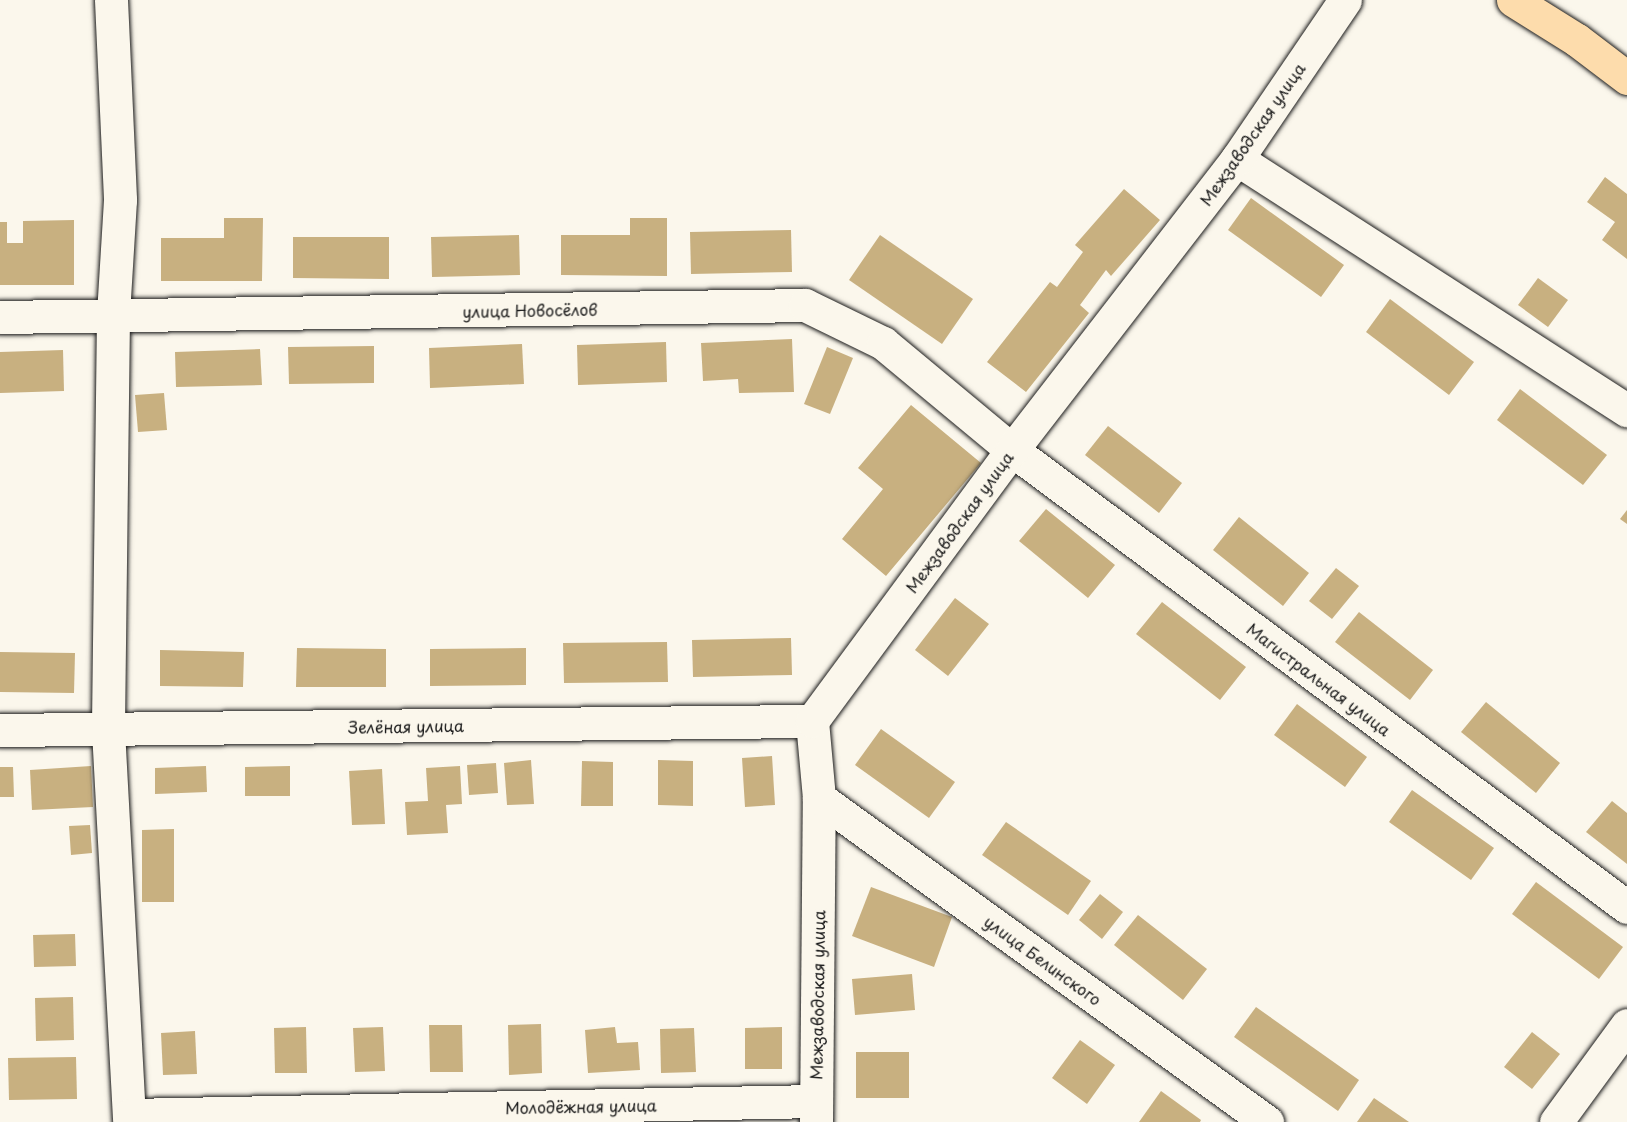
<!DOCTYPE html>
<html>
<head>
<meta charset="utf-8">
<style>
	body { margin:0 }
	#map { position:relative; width:1627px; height:1122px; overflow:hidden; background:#fbf7ec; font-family:"Playpen Sans",sans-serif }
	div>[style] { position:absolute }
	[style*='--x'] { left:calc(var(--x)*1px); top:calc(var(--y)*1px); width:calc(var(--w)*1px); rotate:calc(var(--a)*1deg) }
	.building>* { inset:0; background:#c8b080 }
	.roads { filter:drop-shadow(0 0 2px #1c1c1c) drop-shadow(0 0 2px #1c1c1c) }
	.minor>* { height:33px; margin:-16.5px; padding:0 16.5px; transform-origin:16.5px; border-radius:16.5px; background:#fbf7ec }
	.highway>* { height:33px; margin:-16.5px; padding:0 16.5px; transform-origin:16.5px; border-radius:16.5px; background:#fddcac }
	span { translate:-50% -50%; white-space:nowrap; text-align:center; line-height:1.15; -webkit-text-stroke:4.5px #fbf7ec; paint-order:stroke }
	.street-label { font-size:16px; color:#1c1c1c }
</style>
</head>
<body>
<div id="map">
	<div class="building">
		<div style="clip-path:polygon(1605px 177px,1627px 194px,1627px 259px,1602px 240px,1615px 222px,1587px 202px)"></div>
		<div style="clip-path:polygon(1124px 189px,1160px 220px,1111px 276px,1106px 270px,1080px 305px,1089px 313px,1026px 392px,987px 362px,1050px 282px,1057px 287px,1083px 252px,1075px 245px)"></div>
		<div style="clip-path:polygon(1251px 198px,1344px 265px,1321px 297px,1228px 230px)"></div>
		<div style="clip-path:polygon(224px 218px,263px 218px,262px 281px,161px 281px,161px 238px,224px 238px)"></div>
		<div style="clip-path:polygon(630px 218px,667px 218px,667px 276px,561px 275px,561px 235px,630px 235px)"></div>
		<div style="clip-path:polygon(74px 220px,74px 285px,0 285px,0 222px,7px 222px,7px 243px,23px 243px,23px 221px)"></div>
		<div style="clip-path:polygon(791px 230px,792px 272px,691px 274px,690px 232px)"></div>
		<div style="clip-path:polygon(519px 235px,520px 275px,432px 277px,431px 237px)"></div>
		<div style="clip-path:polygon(880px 235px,973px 299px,942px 344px,849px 280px)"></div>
		<div style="clip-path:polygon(293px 237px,389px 237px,389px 279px,293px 278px)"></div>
		<div style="clip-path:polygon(1538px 278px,1568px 300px,1548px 327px,1518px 305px)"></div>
		<div style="clip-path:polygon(1390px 299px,1474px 362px,1449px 395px,1366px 332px)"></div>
		<div style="clip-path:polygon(792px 339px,794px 392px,739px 393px,738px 379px,703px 381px,701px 343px)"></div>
		<div style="clip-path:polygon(666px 342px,667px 382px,578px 385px,577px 345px)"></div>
		<div style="clip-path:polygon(522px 344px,524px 384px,430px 388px,429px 348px)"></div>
		<div style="clip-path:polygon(374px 346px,374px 383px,289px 384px,288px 347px)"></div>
		<div style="clip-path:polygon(827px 347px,853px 358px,830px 414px,804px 404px)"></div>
		<div style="clip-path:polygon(260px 349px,262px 385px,176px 387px,175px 352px)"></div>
		<div style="clip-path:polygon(63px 350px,64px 391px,0 393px,0 352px)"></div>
		<div style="clip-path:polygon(1520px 389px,1607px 455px,1583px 485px,1497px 420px)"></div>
		<div style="clip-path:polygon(164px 393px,167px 430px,138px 432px,135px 395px)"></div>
		<div style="clip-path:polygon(911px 405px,981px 463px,886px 576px,842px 539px,883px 489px,858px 468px)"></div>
		<div style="clip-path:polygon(1108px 426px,1182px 483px,1159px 513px,1085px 455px)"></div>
		<div style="clip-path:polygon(1046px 509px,1115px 565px,1088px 598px,1019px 541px)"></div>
		<div style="clip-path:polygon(1627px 510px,1627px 524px,1620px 519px)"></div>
		<div style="clip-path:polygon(1239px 517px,1309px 573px,1283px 606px,1213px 550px)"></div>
		<div style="clip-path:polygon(1336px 568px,1359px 586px,1332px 619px,1309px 601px)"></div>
		<div style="clip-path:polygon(955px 598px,989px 624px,948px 676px,915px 650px)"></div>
		<div style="clip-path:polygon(1162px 602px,1246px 667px,1220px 700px,1136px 634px)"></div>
		<div style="clip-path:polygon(1359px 612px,1433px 670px,1410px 700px,1335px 642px)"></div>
		<div style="clip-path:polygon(791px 638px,792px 675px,693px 677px,692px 640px)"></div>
		<div style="clip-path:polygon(667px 642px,668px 682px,564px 683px,563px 643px)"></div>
		<div style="clip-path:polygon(297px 648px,386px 649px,386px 687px,296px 687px)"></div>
		<div style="clip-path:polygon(526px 648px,526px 685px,430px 686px,430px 649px)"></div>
		<div style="clip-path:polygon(160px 650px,244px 652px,243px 687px,160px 686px)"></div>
		<div style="clip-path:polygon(0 652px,75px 653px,74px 693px,0 692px)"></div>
		<div style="clip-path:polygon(1486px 702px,1560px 763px,1536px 793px,1461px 732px)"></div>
		<div style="clip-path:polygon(1297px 704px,1367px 757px,1345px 787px,1274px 735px)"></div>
		<div style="clip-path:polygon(881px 729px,955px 782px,929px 818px,855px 765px)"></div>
		<div style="clip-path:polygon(772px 756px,775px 805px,745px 807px,742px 758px)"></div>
		<div style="clip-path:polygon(531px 760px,534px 804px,507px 805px,504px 763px)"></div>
		<div style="clip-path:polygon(658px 760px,693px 761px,693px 806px,658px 805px)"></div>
		<div style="clip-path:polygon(582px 761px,613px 762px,613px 806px,581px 806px)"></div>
		<div style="clip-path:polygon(496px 763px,498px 793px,469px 795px,467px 765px)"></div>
		<div style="clip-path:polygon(91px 766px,93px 807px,32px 810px,30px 770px)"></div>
		<div style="clip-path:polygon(206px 766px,207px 792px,155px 794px,155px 768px)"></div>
		<div style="clip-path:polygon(290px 766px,290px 796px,245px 796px,245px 767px)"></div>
		<div style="clip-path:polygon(460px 766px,462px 804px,446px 805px,448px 833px,407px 835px,405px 802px,428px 801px,426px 768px)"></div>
		<div style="clip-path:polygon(0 767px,13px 767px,14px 797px,0 797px)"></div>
		<div style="clip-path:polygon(382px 769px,385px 824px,352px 825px,349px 771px)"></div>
		<div style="clip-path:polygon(1412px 790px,1494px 848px,1471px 880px,1389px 822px)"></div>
		<div style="clip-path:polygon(1612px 801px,1627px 813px,1627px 864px,1586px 832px)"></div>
		<div style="clip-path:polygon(1006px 822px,1091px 881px,1068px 915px,982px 855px)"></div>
		<div style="clip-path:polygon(90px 825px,92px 853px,71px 855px,69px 826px)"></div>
		<div style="clip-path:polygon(174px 829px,174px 902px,142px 902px,142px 830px)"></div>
		<div style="clip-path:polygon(1536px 882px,1623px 947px,1599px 979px,1512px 914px)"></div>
		<div style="clip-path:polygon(871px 887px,952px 917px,934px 967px,852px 936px)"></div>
		<div style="clip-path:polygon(1100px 894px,1123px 912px,1102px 939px,1079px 920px)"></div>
		<div style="clip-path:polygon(1138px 915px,1207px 969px,1183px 1000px,1114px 945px)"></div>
		<div style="clip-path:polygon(75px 934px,76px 966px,34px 967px,33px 935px)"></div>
		<div style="clip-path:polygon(912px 974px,915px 1010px,855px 1015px,852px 979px)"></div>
		<div style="clip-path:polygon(73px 997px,74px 1040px,36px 1041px,35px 998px)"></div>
		<div style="clip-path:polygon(1256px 1007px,1359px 1080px,1338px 1111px,1234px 1037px)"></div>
		<div style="clip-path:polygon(541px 1024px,542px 1073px,509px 1075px,508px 1025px)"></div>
		<div style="clip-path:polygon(429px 1025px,462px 1025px,463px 1072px,430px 1072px)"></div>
		<div style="clip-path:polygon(306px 1027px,307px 1073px,275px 1073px,274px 1028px)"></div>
		<div style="clip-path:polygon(383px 1027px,385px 1071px,355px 1072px,353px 1028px)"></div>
		<div style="clip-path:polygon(615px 1027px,617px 1043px,638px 1042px,640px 1070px,588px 1073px,585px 1030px)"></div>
		<div style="clip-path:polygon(782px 1027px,782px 1069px,745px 1069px,745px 1028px)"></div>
		<div style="clip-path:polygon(694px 1028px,696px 1072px,661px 1073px,660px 1029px)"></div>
		<div style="clip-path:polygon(195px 1031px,197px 1074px,163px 1075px,161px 1033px)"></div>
		<div style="clip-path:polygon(1532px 1032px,1560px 1054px,1532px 1089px,1504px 1067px)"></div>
		<div style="clip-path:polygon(1080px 1040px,1115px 1065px,1087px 1104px,1052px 1078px)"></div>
		<div style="clip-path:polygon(856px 1052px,909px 1052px,909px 1098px,856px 1098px)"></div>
		<div style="clip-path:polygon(76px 1057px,77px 1099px,9px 1100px,8px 1058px)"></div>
		<div style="clip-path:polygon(1161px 1091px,1201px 1120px,1200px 1122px,1139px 1122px)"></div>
		<div style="clip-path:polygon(1374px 1098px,1409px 1122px,1357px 1122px)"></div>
	</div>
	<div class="roads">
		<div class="minor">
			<div style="--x:111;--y:0;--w:200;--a:87.4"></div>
			<div style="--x:120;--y:200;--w:116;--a:93.5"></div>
			<div style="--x:113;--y:316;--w:414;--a:90.7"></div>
			<div style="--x:108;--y:730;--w:393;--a:86.9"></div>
			<div style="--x:1237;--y:159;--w:464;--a:32.8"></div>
			<div style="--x:0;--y:317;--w:805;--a:-0.85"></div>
			<div style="--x:805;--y:305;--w:87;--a:26"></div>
			<div style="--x:883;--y:343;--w:168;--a:39.7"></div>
			<div style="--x:1012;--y:450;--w:766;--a:36.62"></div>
			<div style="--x:0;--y:730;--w:812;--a:-0.64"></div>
			<div style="--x:819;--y:798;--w:553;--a:35.87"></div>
			<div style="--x:130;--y:1115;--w:685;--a:-1.17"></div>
			<div style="--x:816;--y:1122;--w:324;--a:-89.5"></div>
			<div style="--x:819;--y:798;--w:77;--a:-95.2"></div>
			<div style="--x:812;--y:721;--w:337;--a:-53.6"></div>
			<div style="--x:1012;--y:450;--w:368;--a:-52.3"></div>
			<div style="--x:1237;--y:159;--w:192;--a:-55.8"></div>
			<div style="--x:1556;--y:1122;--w:120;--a:-53.8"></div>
		</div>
		<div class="highway">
			<div style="--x:1513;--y:0;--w:75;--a:32"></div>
			<div style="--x:1577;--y:40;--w:63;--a:37.2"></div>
		</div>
	</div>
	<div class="street-label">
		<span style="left:1252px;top:134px;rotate:-55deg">Межзаводская улица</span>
		<span style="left:530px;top:310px;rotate:-1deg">улица Новосёлов</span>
		<span style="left:959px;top:522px;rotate:-54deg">Межзаводская улица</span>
		<span style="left:1319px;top:679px;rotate:37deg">Магистральная улица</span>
		<span style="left:406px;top:726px;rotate:-1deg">Зелёная улица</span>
		<span style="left:1043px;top:960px;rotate:36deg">улица Белинского</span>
		<span style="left:817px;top:995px;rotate:-89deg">Межзаводская улица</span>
		<span style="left:581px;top:1106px;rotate:-1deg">Молодёжная улица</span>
	</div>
</div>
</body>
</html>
